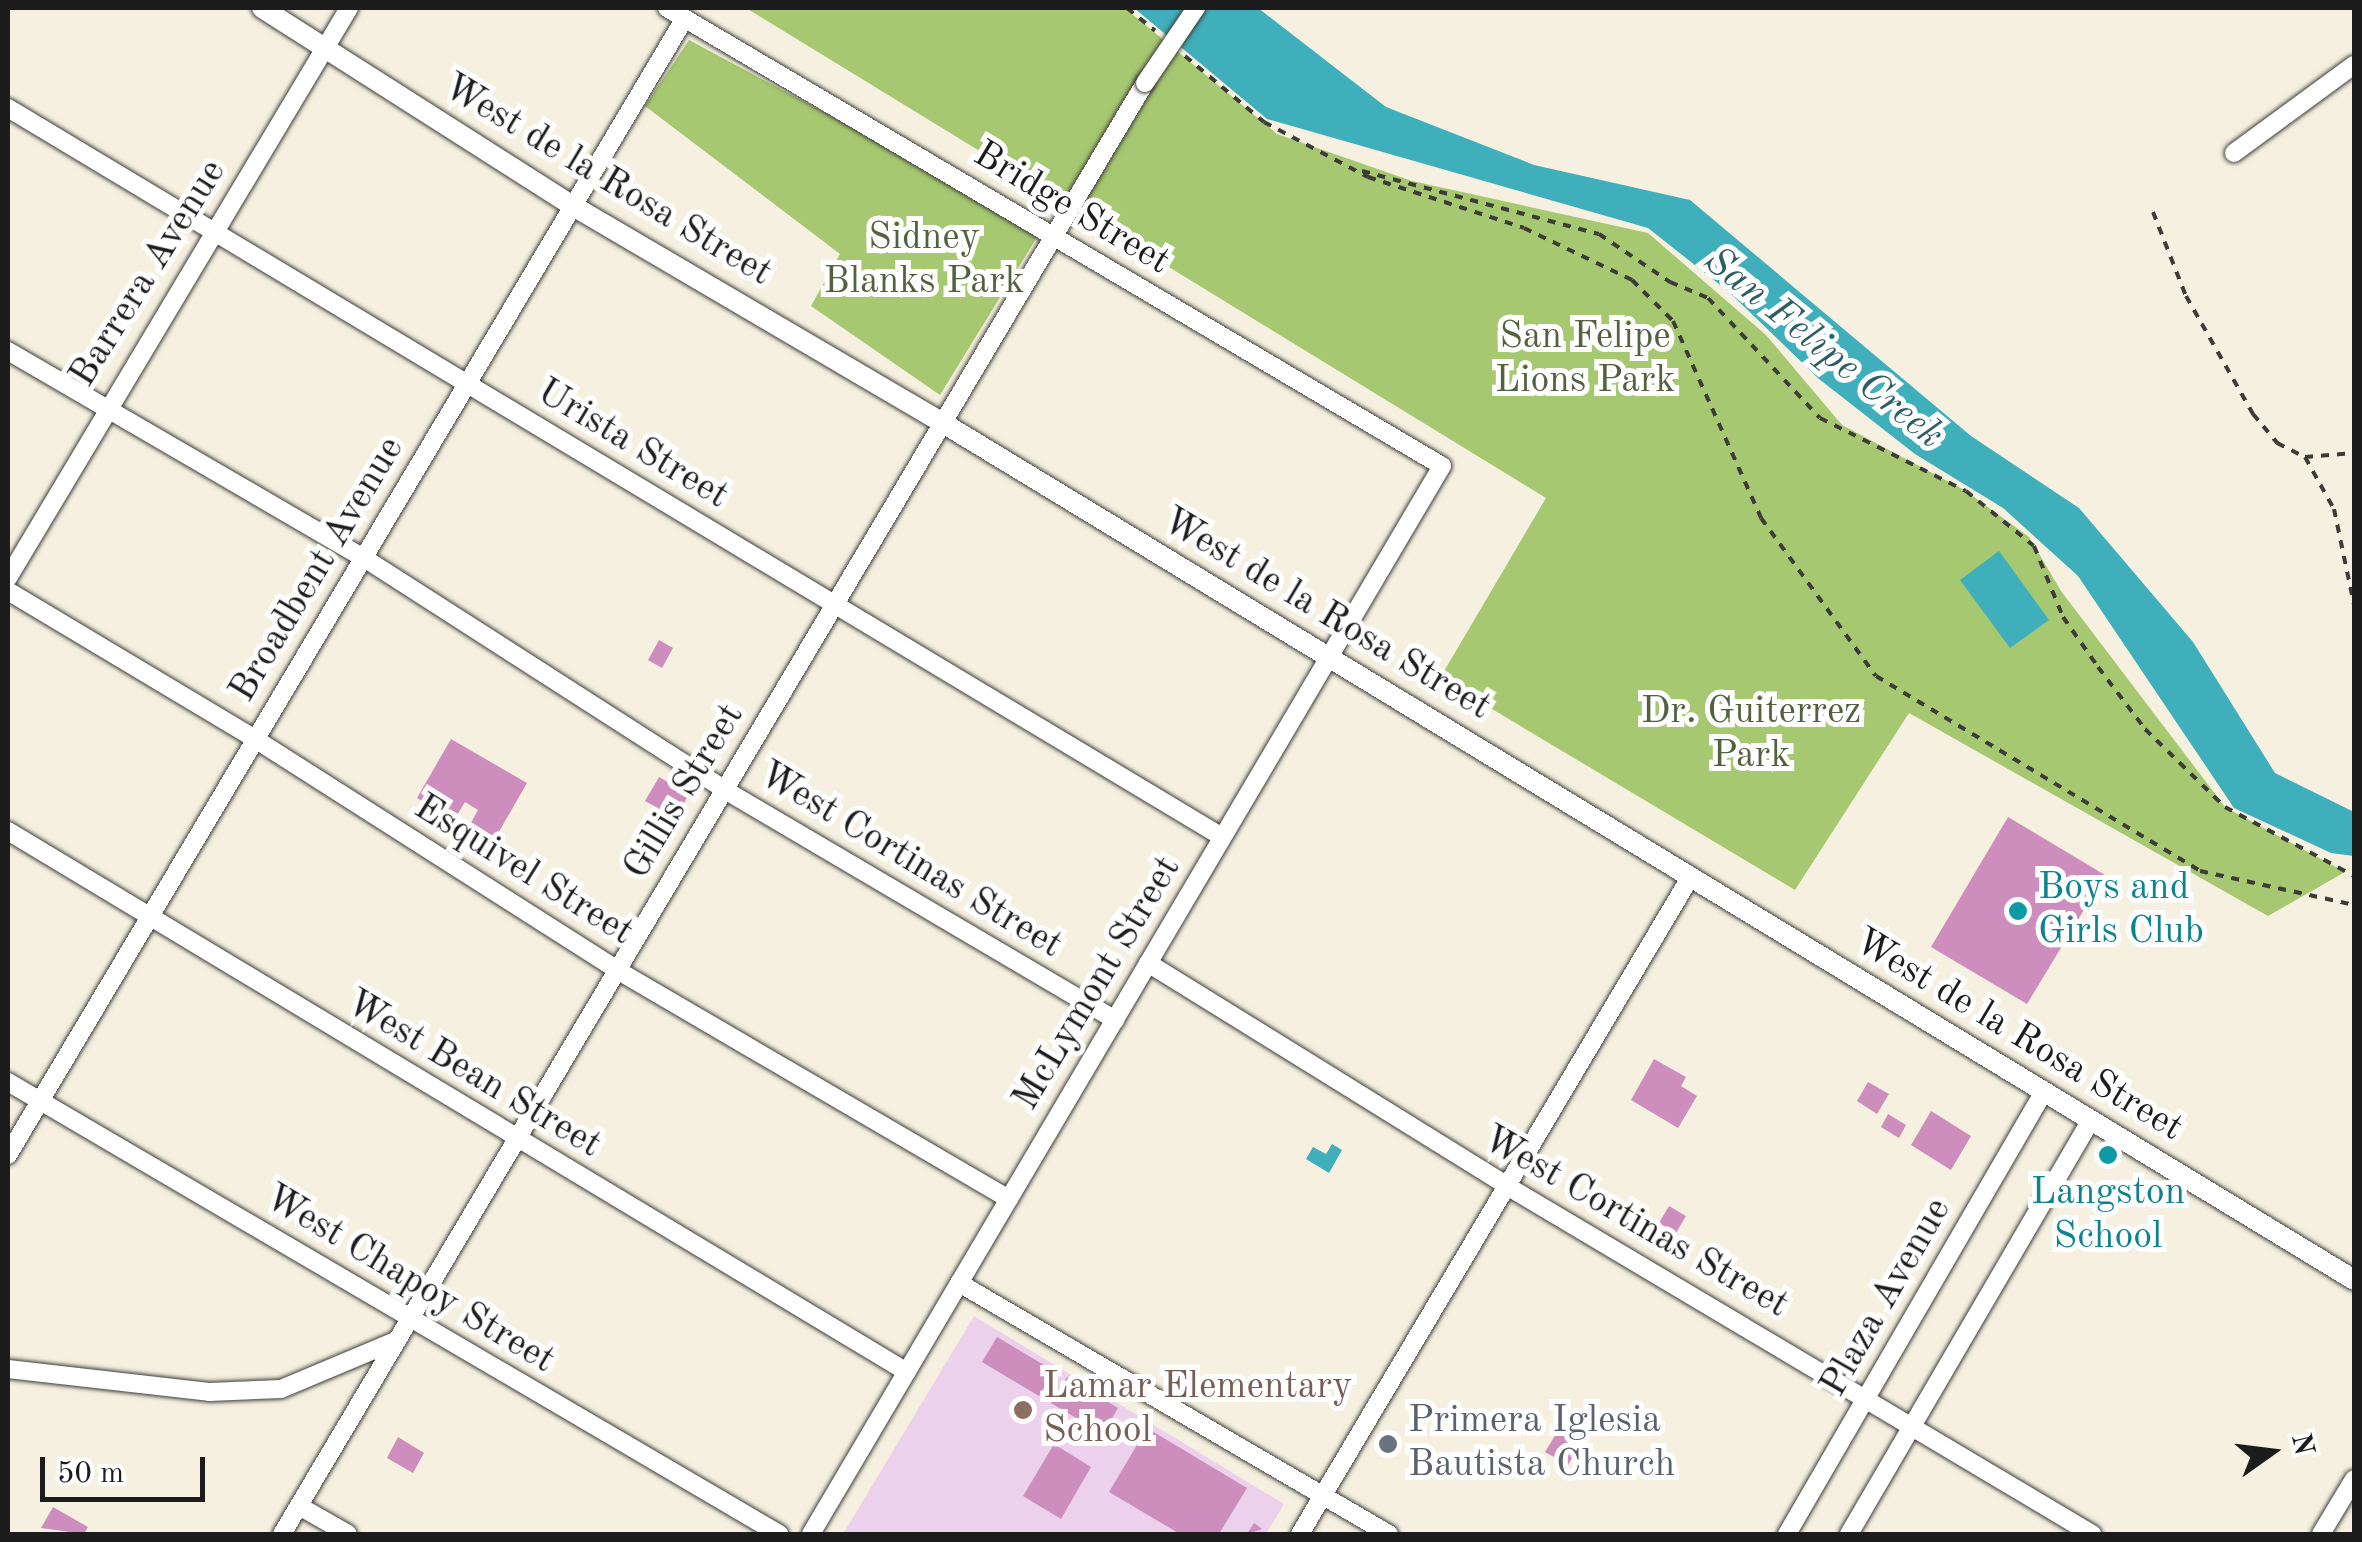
<!DOCTYPE html>
<html>
<head>
<meta charset="utf-8">
<style>
	body { margin:0 }
	#map { position:relative; width:2362px; height:1542px; overflow:hidden; background:#f5f0df; font-family:"Old Standard TT",serif }
	div>[style] { position:absolute }
	[style*='--x'] { left:calc(var(--x)*1px); top:calc(var(--y)*1px); width:calc(var(--w)*1px); rotate:calc(var(--a)*1deg) }
	.built>* { inset:0; background:#ebd1eb }
	.green>* { inset:0; background:#a5c871 }
	.water>* { inset:0; background:#3fafbb }
	.building>* { inset:0; background:#ce8ebd }
	.path>* { height:4px; margin-top:-2px; transform-origin:0; background:repeating-linear-gradient(90deg,#3d3c39 0 8px,transparent 0 16px) }
	.roads { filter:drop-shadow(0 0 2px #3d3c39) drop-shadow(0 0 2px #3d3c39) }
	.minor>* { height:18px; margin:-9px; padding:0 9px; transform-origin:9px; border-radius:9px; background:#fff }
	.tertiary>* { height:20px; margin:-10px; padding:0 10px; transform-origin:10px; border-radius:10px; background:#fff }
	.bridges { filter:drop-shadow(0 0 2px #3d3c39) drop-shadow(0 0 2px #3d3c39) }
	.minor-bridge>* { height:18px; margin:-9px; padding:0 9px; transform-origin:9px; border-radius:9px; background:#fff }
	.dots>* { width:28px; height:28px; translate:-50% -50%; box-sizing:border-box; border:5px solid #fff; border-radius:50% }
	span { translate:-50% -50%; white-space:nowrap; text-align:center; line-height:1.15; -webkit-text-stroke:10px #fff; paint-order:stroke }
	.street-label { font-size:38px; color:#1c1c1c }
	.park-label { font-size:38px; color:#53613e }
	.culture-label { font-size:38px; color:#0d838f }
	.left { translate:0 -50%; text-align:left }
	.education-label { font-size:38px; color:#785e54 }
	.worship-label { font-size:38px; color:#5b616d }
	.water-label { font-size:40px; color:#2c5e64; font-style:italic }
	.frame { position:absolute; inset:0; border:10px solid #1c1c1c; pointer-events:none }
	.north { position:absolute; left:2222px; top:1402px; width:100px; height:100px; -webkit-text-stroke:8px #fff; paint-order:stroke; rotate:76deg; font-size:28px; font-weight:700; line-height:40px; text-align:center; color:#1c1c1c }
	.north::after { content:''; display:block; margin:auto; width:35px; height:45px; background:#1c1c1c; clip-path:polygon(50% 0,100% 100%,50% 72%,0 100%) }
	.scale { position:absolute; left:40px; top:1457px; width:165px; height:45px; box-sizing:border-box; border:5px solid #1c1c1c; border-top:0; padding-left:12px; font-size:30px; line-height:35px; white-space:nowrap; color:#1c1c1c; -webkit-text-stroke:8px #fff; paint-order:stroke }
</style>
</head>
<body>
<div id="map">
	<div class="built">
		<div style="clip-path:polygon(974px 1316px,1284px 1504px,1266px 1534px,843px 1534px)"></div>
	</div>
	<div class="green">
		<div style="clip-path:polygon(746px 8px,1125px 8px,1277px 134px,1412px 181px,1648px 233px,1766px 335px,1842px 425px,1966px 491px,2029px 537px,2061px 591px,2225px 807px,2345px 872px,2268px 916px,1909px 713px,1795px 890px,1440px 678px,1546px 498px)"></div>
		<div style="clip-path:polygon(689px 40px,1042px 229px,940px 395px,811px 306px,840px 254px,645px 106px)"></div>
	</div>
	<div class="water">
		<div style="clip-path:polygon(1134px 8px,1258px 8px,1386px 107px,1534px 165px,1690px 200px,1971px 436px,2079px 508px,2193px 642px,2275px 773px,2354px 812px,2354px 856px,2331px 853px,2234px 808px,2078px 576px,2003px 508px,1915px 454px,1819px 379px,1729px 292px,1648px 228px,1267px 119px)"></div>
		<div style="clip-path:polygon(1999px 551px,2049px 620px,2010px 648px,1960px 580px)"></div>
		<div style="clip-path:polygon(1332px 1144px,1342px 1150px,1329px 1173px,1306px 1159px,1313px 1147px,1326px 1154px)"></div>
	</div>
	<div class="building">
		<div style="clip-path:polygon(659px 640px,673px 648px,662px 668px,648px 660px)"></div>
		<div style="clip-path:polygon(451px 739px,527px 783px,493px 842px,468px 828px,478px 810px,465px 802px,454px 820px,417px 798px)"></div>
		<div style="clip-path:polygon(659px 777px,689px 794px,676px 818px,645px 801px)"></div>
		<div style="clip-path:polygon(2008px 817px,2105px 875px,2027px 1004px,1931px 947px)"></div>
		<div style="clip-path:polygon(1654px 1059px,1686px 1077px,1681px 1086px,1697px 1096px,1678px 1128px,1631px 1100px)"></div>
		<div style="clip-path:polygon(1868px 1082px,1889px 1094px,1877px 1114px,1857px 1101px)"></div>
		<div style="clip-path:polygon(1931px 1111px,1971px 1136px,1951px 1170px,1911px 1145px)"></div>
		<div style="clip-path:polygon(1888px 1114px,1906px 1125px,1899px 1138px,1881px 1127px)"></div>
		<div style="clip-path:polygon(1669px 1206px,1686px 1216px,1676px 1233px,1659px 1223px)"></div>
		<div style="clip-path:polygon(997px 1337px,1054px 1371px,1039px 1396px,982px 1362px)"></div>
		<div style="clip-path:polygon(1067px 1377px,1118px 1408px,1103px 1434px,1051px 1403px)"></div>
		<div style="clip-path:polygon(1147px 1428px,1247px 1488px,1219px 1534px,1180px 1534px,1109px 1492px)"></div>
		<div style="clip-path:polygon(1559px 1429px,1581px 1442px,1568px 1465px,1545px 1452px)"></div>
		<div style="clip-path:polygon(398px 1437px,424px 1453px,413px 1473px,387px 1458px)"></div>
		<div style="clip-path:polygon(1054px 1444px,1091px 1467px,1061px 1519px,1023px 1496px)"></div>
		<div style="clip-path:polygon(53px 1507px,88px 1527px,84px 1534px,41px 1528px)"></div>
		<div style="clip-path:polygon(1254px 1523px,1262px 1529px,1247px 1534px)"></div>
	</div>
	<div class="path">
		<div style="--x:1127;--y:8;--w:36;--a:39"></div>
		<div style="--x:1185;--y:56;--w:103;--a:39.9"></div>
		<div style="--x:1264;--y:122;--w:118;--a:27.9"></div>
		<div style="--x:1368;--y:177;--w:164;--a:18.1"></div>
		<div style="--x:1524;--y:228;--w:120;--a:25.7"></div>
		<div style="--x:1632;--y:280;--w:58;--a:45"></div>
		<div style="--x:1673;--y:321;--w:216;--a:65.9"></div>
		<div style="--x:1761;--y:518;--w:195;--a:54"></div>
		<div style="--x:1876;--y:676;--w:378;--a:31"></div>
		<div style="--x:2200;--y:871;--w:158;--a:12.4"></div>
		<div style="--x:1362;--y:171;--w:245;--a:14.9"></div>
		<div style="--x:1599;--y:234;--w:86;--a:34.1"></div>
		<div style="--x:1670;--y:282;--w:41;--a:22.8"></div>
		<div style="--x:1708;--y:298;--w:164;--a:47"></div>
		<div style="--x:1820;--y:418;--w:163;--a:26.6"></div>
		<div style="--x:1966;--y:491;--w:87;--a:39"></div>
		<div style="--x:2034;--y:546;--w:77;--a:67.8"></div>
		<div style="--x:2063;--y:617;--w:61;--a:55"></div>
		<div style="--x:2098;--y:667;--w:78;--a:52.8"></div>
		<div style="--x:2145;--y:729;--w:112;--a:44.3"></div>
		<div style="--x:2225;--y:807;--w:146;--a:28.1"></div>
		<div style="--x:2153;--y:212;--w:90;--a:68.6"></div>
		<div style="--x:2186;--y:296;--w:136;--a:60.4"></div>
		<div style="--x:2253;--y:414;--w:38;--a:50"></div>
		<div style="--x:2277;--y:443;--w:31;--a:27"></div>
		<div style="--x:2305;--y:457;--w:60;--a:60.9"></div>
		<div style="--x:2334;--y:509;--w:98;--a:78.2"></div>
		<div style="--x:2305;--y:457;--w:49;--a:-4.7"></div>
	</div>
	<div class="roads">
		<div class="minor">
			<div style="--x:667;--y:8;--w:900;--a:30.58"></div>
			<div style="--x:1442;--y:466;--w:1240;--a:120.58"></div>
			<div style="--x:8;--y:108;--w:1416;--a:30.98"></div>
			<div style="--x:2234;--y:153;--w:149;--a:-36.3"></div>
			<div style="--x:8;--y:351;--w:412;--a:30.2"></div>
			<div style="--x:364;--y:558;--w:429;--a:32.7"></div>
			<div style="--x:725;--y:790;--w:453;--a:30.5"></div>
			<div style="--x:8;--y:578;--w:664;--a:-59.11"></div>
			<div style="--x:8;--y:591;--w:288;--a:30.9"></div>
			<div style="--x:255;--y:739;--w:429;--a:32.5"></div>
			<div style="--x:617;--y:970;--w:454;--a:30.3"></div>
			<div style="--x:8;--y:831;--w:1049;--a:31.04"></div>
			<div style="--x:1148;--y:963;--w:423;--a:31.8"></div>
			<div style="--x:1507;--y:1186;--w:681;--a:30.75"></div>
			<div style="--x:8;--y:1082;--w:894;--a:30.38"></div>
			<div style="--x:8;--y:1155;--w:1323;--a:-59.23"></div>
			<div style="--x:959;--y:1283;--w:498;--a:30.3"></div>
			<div style="--x:8;--y:1369;--w:202;--a:6.5"></div>
			<div style="--x:209;--y:1392;--w:72;--a:-2.4"></div>
			<div style="--x:281;--y:1389;--w:124;--a:-22.8"></div>
			<div style="--x:299;--y:1506;--w:56;--a:29.7"></div>
			<div style="--x:282;--y:1534;--w:1688;--a:-59.26"></div>
			<div style="--x:1300;--y:1534;--w:765;--a:-59.28"></div>
			<div style="--x:1787;--y:1534;--w:510;--a:-59.86"></div>
			<div style="--x:1849;--y:1534;--w:477;--a:-59.7"></div>
			<div style="--x:2321;--y:1534;--w:64;--a:-59"></div>
		</div>
		<div class="tertiary">
			<div style="--x:262;--y:8;--w:369;--a:32.5"></div>
			<div style="--x:573;--y:206;--w:429;--a:30.4"></div>
			<div style="--x:943;--y:423;--w:1651;--a:31.27"></div>
		</div>
	</div>
	<div class="bridges">
		<div class="minor-bridge">
			<div style="--x:1145;--y:83;--w:91;--a:-55.8"></div>
		</div>
	</div>
	<div class="dots">
		<div style="left:2018px;top:911px;background:#0f9aa8"></div>
		<div style="left:2108px;top:1155px;background:#0f9aa8"></div>
		<div style="left:1023px;top:1410px;background:#8d6e63"></div>
		<div style="left:1388px;top:1444px;background:#6b7280"></div>
	</div>
	<div class="street-label">
		<span style="left:607px;top:181px;rotate:31deg">West de la Rosa Street</span>
		<span style="left:1071px;top:209px;rotate:31deg">Bridge Street</span>
		<span style="left:149px;top:274px;rotate:-58deg">Barrera Avenue</span>
		<span style="left:632px;top:445px;rotate:31deg">Urista Street</span>
		<span style="left:318px;top:570px;rotate:-59deg">Broadbent Avenue</span>
		<span style="left:1326px;top:615px;rotate:31deg">West de la Rosa Street</span>
		<span style="left:685px;top:792px;rotate:-59deg">Gillis Street</span>
		<span style="left:910px;top:861px;rotate:31deg">West Cortinas Street</span>
		<span style="left:523px;top:871px;rotate:32deg">Esquivel Street</span>
		<span style="left:1098px;top:984px;rotate:-59deg">McLymont Street</span>
		<span style="left:2018px;top:1036px;rotate:31deg">West de la Rosa Street</span>
		<span style="left:473px;top:1075px;rotate:31deg">West Bean Street</span>
		<span style="left:1635px;top:1223px;rotate:30deg">West Cortinas Street</span>
		<span style="left:409px;top:1280px;rotate:31deg">West Chapoy Street</span>
		<span style="left:1887px;top:1298px;rotate:-60deg">Plaza Avenue</span>
	</div>
	<div class="park-label">
		<span style="left:924px;top:261px">Sidney<br>Blanks Park</span>
		<span style="left:1585px;top:360px">San Felipe<br>Lions Park</span>
		<span style="left:1751px;top:735px">Dr. Guiterrez<br>Park</span>
	</div>
	<div class="culture-label">
		<span class="left" style="left:2038px;top:911px">Boys and<br>Girls Club</span>
		<span style="left:2108px;top:1216px">Langston<br>School</span>
	</div>
	<div class="education-label">
		<span class="left" style="left:1043px;top:1410px">Lamar Elementary<br>School</span>
	</div>
	<div class="worship-label">
		<span class="left" style="left:1408px;top:1444px">Primera Iglesia<br>Bautista Church</span>
	</div>
	<div class="water-label">
		<span style="left:1823px;top:349px;rotate:39deg">San Felipe Creek</span>
	</div>
	<div class="frame"></div>
	<div class="north">N</div>
	<div class="scale">50 m</div>
</div>
</body>
</html>
